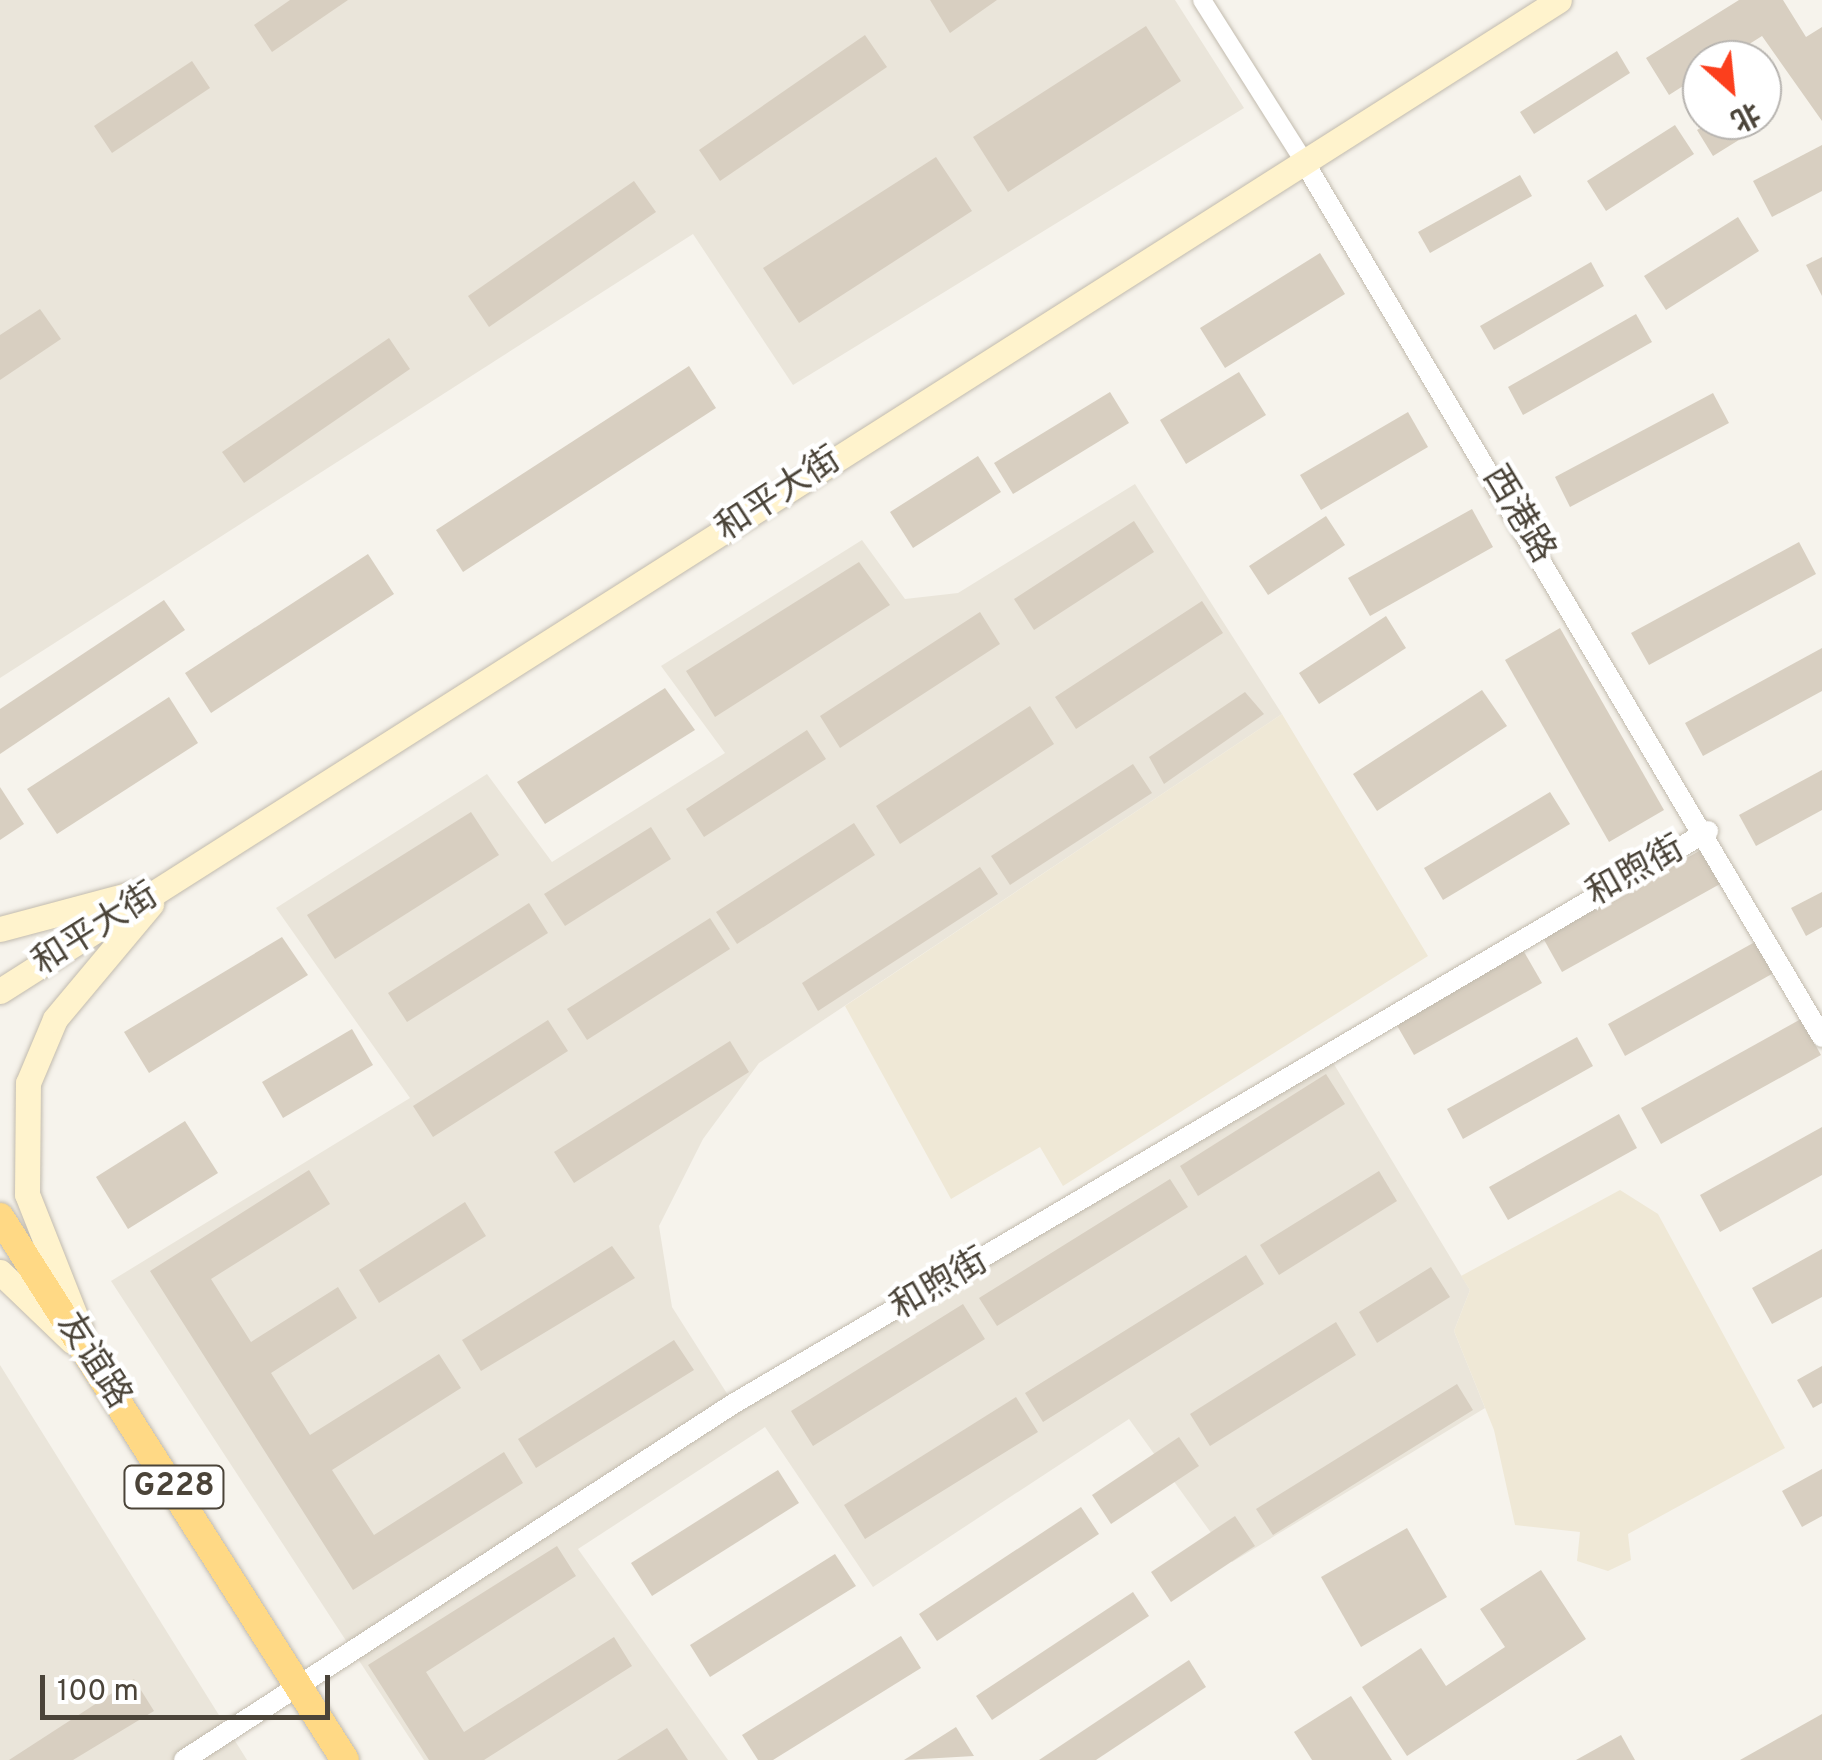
<!DOCTYPE html>
<html>
<head>
<meta charset="utf-8">
<style>
	body { margin:0 }
	#map { position:relative; width:1822px; height:1760px; overflow:hidden; background:#f6f3ec; font-family:Overpass,"Noto Sans SC",sans-serif }
	div>[style] { position:absolute }
	[style*='--x'] { left:calc(var(--x)*1px); top:calc(var(--y)*1px); width:calc(var(--w)*1px); rotate:calc(var(--a)*1deg) }
	.residential>* { inset:0; background:#eae5da }
	.education>* { inset:0; background:#efe8d6 }
	.building>* { inset:0; background:#d8cfc1 }
	.roads { filter:drop-shadow(0 0 2px #c2bbae) drop-shadow(0 0 2px #c2bbae) }
	.minor>* { height:18px; margin:-9px; padding:0 9px; transform-origin:9px; border-radius:9px; background:#fff }
	.tertiary>* { height:20px; margin:-10px; padding:0 10px; transform-origin:10px; border-radius:10px; background:#fff }
	.secondary>* { height:25px; margin:-12.5px; padding:0 12.5px; transform-origin:12.5px; border-radius:12.5px; background:#fff3cd }
	.trunk>* { height:28px; margin:-14px; padding:0 14px; transform-origin:14px; border-radius:14px; background:#ffd985 }
	span { translate:-50% -50%; white-space:nowrap; text-align:center; line-height:1.15; -webkit-text-stroke:9px #fff; paint-order:stroke }
	.shield-label span { padding:2px 8px; background:#fff; border:2px solid; border-radius:8px; -webkit-text-stroke-width:0 }
	.shield-label { font-size:32px; color:#4b4439; font-weight:700 }
	.street-label { font-size:35px; color:#4b4439 }
	.north { position:absolute; left:1682px; top:40px; width:100px; height:100px; box-sizing:border-box; background:#fff; border:2px solid #b7b4b0; border-radius:50%; rotate:153deg; font-size:28px; font-weight:700; line-height:40px; text-align:center; color:#4b4439 }
	.north::after { content:''; display:block; margin:auto; width:35px; height:45px; background:#fc3f1d; clip-path:polygon(50% 0,100% 100%,50% 72%,0 100%) }
	.scale { position:absolute; left:40px; top:1675px; width:290px; height:45px; box-sizing:border-box; border:5px solid #4b4439; border-top:0; padding-left:12px; font-size:30px; line-height:35px; white-space:nowrap; color:#4b4439; -webkit-text-stroke:8px #fff; paint-order:stroke }
</style>
</head>
<body>
<div id="map">
	<div class="residential">
		<div style="clip-path:polygon(0 0,1175px 0,1244px 108px,793px 385px,693px 234px,0 678px)"></div>
		<div style="clip-path:polygon(1135px 484px,1282px 714px,759px 1063px,703px 1139px,659px 1226px,672px 1307px,733px 1403px,1326px 1051px,1470px 1290px,1454px 1331px,1485px 1408px,1232px 1562px,1129px 1419px,873px 1587px,765px 1427px,578px 1549px,728px 1760px,424px 1760px,111px 1281px,410px 1098px,276px 908px,487px 774px,552px 862px,725px 753px,661px 666px,862px 540px,905px 599px,958px 593px)"></div>
		<div style="clip-path:polygon(0 1365px,247px 1760px,0 1760px)"></div>
	</div>
	<div class="education">
		<div style="clip-path:polygon(1282px 714px,1428px 956px,1063px 1186px,1040px 1147px,951px 1199px,845px 1006px)"></div>
		<div style="clip-path:polygon(1620px 1190px,1658px 1214px,1785px 1448px,1628px 1534px,1631px 1560px,1608px 1571px,1577px 1561px,1580px 1532px,1515px 1525px,1494px 1430px,1454px 1331px,1470px 1290px,1461px 1276px)"></div>
	</div>
	<div class="building">
		<div style="clip-path:polygon(290px 0,348px 0,272px 52px,254px 25px)"></div>
		<div style="clip-path:polygon(930px 0,997px 0,950px 33px)"></div>
		<div style="clip-path:polygon(1739px 0,1783px 0,1806px 37px,1822px 27px,1822px 121px,1762px 36px,1724px 60px,1702px 60px,1702px 74px,1669px 95px,1646px 58px)"></div>
		<div style="clip-path:polygon(1146px 26px,1181px 81px,1008px 192px,973px 137px)"></div>
		<div style="clip-path:polygon(865px 35px,887px 67px,720px 181px,699px 150px)"></div>
		<div style="clip-path:polygon(1617px 51px,1630px 73px,1534px 134px,1520px 112px)"></div>
		<div style="clip-path:polygon(192px 61px,210px 88px,112px 153px,94px 126px)"></div>
		<div style="clip-path:polygon(1713px 120px,1749px 120px,1755px 130px,1713px 156px,1697px 130px)"></div>
		<div style="clip-path:polygon(1675px 125px,1694px 154px,1606px 211px,1587px 181px)"></div>
		<div style="clip-path:polygon(1822px 145px,1822px 191px,1772px 217px,1753px 181px)"></div>
		<div style="clip-path:polygon(936px 157px,972px 211px,799px 323px,763px 268px)"></div>
		<div style="clip-path:polygon(1520px 175px,1532px 196px,1430px 253px,1418px 232px)"></div>
		<div style="clip-path:polygon(634px 181px,656px 212px,489px 327px,468px 296px)"></div>
		<div style="clip-path:polygon(1738px 217px,1759px 251px,1666px 310px,1644px 276px)"></div>
		<div style="clip-path:polygon(1320px 253px,1345px 294px,1225px 368px,1200px 328px)"></div>
		<div style="clip-path:polygon(1822px 257px,1822px 296px,1806px 265px)"></div>
		<div style="clip-path:polygon(1591px 262px,1604px 286px,1494px 350px,1480px 326px)"></div>
		<div style="clip-path:polygon(40px 309px,61px 339px,0 380px,0 335px)"></div>
		<div style="clip-path:polygon(1636px 314px,1652px 342px,1523px 415px,1508px 387px)"></div>
		<div style="clip-path:polygon(389px 338px,410px 369px,244px 483px,222px 452px)"></div>
		<div style="clip-path:polygon(689px 366px,716px 408px,463px 572px,436px 530px)"></div>
		<div style="clip-path:polygon(1239px 372px,1266px 415px,1186px 464px,1160px 420px)"></div>
		<div style="clip-path:polygon(1110px 392px,1129px 423px,1013px 494px,994px 463px)"></div>
		<div style="clip-path:polygon(1713px 393px,1729px 423px,1570px 507px,1555px 477px)"></div>
		<div style="clip-path:polygon(1408px 412px,1428px 447px,1321px 510px,1300px 475px)"></div>
		<div style="clip-path:polygon(978px 456px,1001px 492px,913px 548px,890px 512px)"></div>
		<div style="clip-path:polygon(1472px 509px,1493px 547px,1370px 616px,1348px 578px)"></div>
		<div style="clip-path:polygon(1326px 516px,1345px 545px,1268px 595px,1249px 566px)"></div>
		<div style="clip-path:polygon(1134px 521px,1154px 552px,1034px 630px,1014px 599px)"></div>
		<div style="clip-path:polygon(1799px 542px,1816px 574px,1649px 665px,1631px 633px)"></div>
		<div style="clip-path:polygon(368px 554px,394px 594px,211px 713px,185px 673px)"></div>
		<div style="clip-path:polygon(859px 562px,890px 605px,715px 717px,686px 671px)"></div>
		<div style="clip-path:polygon(164px 600px,185px 630px,0 754px,0 709px)"></div>
		<div style="clip-path:polygon(1202px 601px,1223px 633px,1076px 729px,1055px 697px)"></div>
		<div style="clip-path:polygon(980px 612px,1000px 644px,840px 748px,820px 716px)"></div>
		<div style="clip-path:polygon(1386px 616px,1406px 648px,1319px 704px,1299px 673px)"></div>
		<div style="clip-path:polygon(1560px 628px,1664px 810px,1609px 842px,1505px 660px)"></div>
		<div style="clip-path:polygon(1822px 648px,1822px 691px,1703px 756px,1685px 723px)"></div>
		<div style="clip-path:polygon(665px 688px,695px 730px,545px 824px,517px 782px)"></div>
		<div style="clip-path:polygon(1482px 690px,1507px 726px,1377px 811px,1353px 774px)"></div>
		<div style="clip-path:polygon(1245px 692px,1264px 714px,1164px 784px,1149px 757px)"></div>
		<div style="clip-path:polygon(169px 697px,198px 743px,57px 834px,27px 789px)"></div>
		<div style="clip-path:polygon(1030px 706px,1054px 744px,900px 844px,876px 806px)"></div>
		<div style="clip-path:polygon(807px 730px,826px 759px,704px 837px,686px 809px)"></div>
		<div style="clip-path:polygon(1133px 764px,1152px 793px,1010px 885px,991px 856px)"></div>
		<div style="clip-path:polygon(1822px 770px,1822px 810px,1756px 846px,1739px 815px)"></div>
		<div style="clip-path:polygon(0 787px,24px 824px,0 840px)"></div>
		<div style="clip-path:polygon(1550px 792px,1570px 824px,1443px 900px,1424px 868px)"></div>
		<div style="clip-path:polygon(471px 812px,499px 855px,335px 959px,307px 915px)"></div>
		<div style="clip-path:polygon(854px 823px,875px 855px,737px 944px,716px 912px)"></div>
		<div style="clip-path:polygon(651px 827px,671px 859px,565px 926px,544px 894px)"></div>
		<div style="clip-path:polygon(1710px 845px,1729px 879px,1562px 972px,1543px 938px)"></div>
		<div style="clip-path:polygon(980px 867px,998px 894px,818px 1011px,802px 983px)"></div>
		<div style="clip-path:polygon(1822px 892px,1822px 927px,1806px 936px,1791px 908px)"></div>
		<div style="clip-path:polygon(529px 903px,548px 933px,407px 1022px,388px 993px)"></div>
		<div style="clip-path:polygon(710px 918px,730px 949px,587px 1040px,567px 1009px)"></div>
		<div style="clip-path:polygon(282px 937px,308px 975px,149px 1073px,124px 1032px)"></div>
		<div style="clip-path:polygon(1762px 938px,1779px 970px,1625px 1056px,1608px 1024px)"></div>
		<div style="clip-path:polygon(1523px 950px,1542px 983px,1414px 1055px,1395px 1022px)"></div>
		<div style="clip-path:polygon(1801px 1019px,1821px 1055px,1661px 1144px,1641px 1108px)"></div>
		<div style="clip-path:polygon(548px 1020px,568px 1051px,433px 1137px,413px 1106px)"></div>
		<div style="clip-path:polygon(352px 1029px,373px 1065px,283px 1118px,262px 1082px)"></div>
		<div style="clip-path:polygon(1577px 1037px,1593px 1066px,1463px 1139px,1447px 1109px)"></div>
		<div style="clip-path:polygon(730px 1041px,749px 1072px,574px 1183px,554px 1152px)"></div>
		<div style="clip-path:polygon(1326px 1074px,1345px 1104px,1198px 1196px,1180px 1166px)"></div>
		<div style="clip-path:polygon(1619px 1114px,1637px 1148px,1508px 1220px,1489px 1187px)"></div>
		<div style="clip-path:polygon(185px 1121px,218px 1173px,128px 1229px,96px 1177px)"></div>
		<div style="clip-path:polygon(1822px 1127px,1822px 1175px,1720px 1232px,1700px 1195px)"></div>
		<div style="clip-path:polygon(309px 1170px,330px 1204px,211px 1279px,251px 1342px,338px 1287px,357px 1318px,271px 1373px,310px 1435px,439px 1354px,461px 1388px,332px 1470px,374px 1535px,504px 1452px,523px 1483px,353px 1590px,150px 1271px)"></div>
		<div style="clip-path:polygon(1379px 1171px,1397px 1201px,1279px 1275px,1260px 1245px)"></div>
		<div style="clip-path:polygon(1170px 1179px,1188px 1207px,997px 1326px,979px 1298px)"></div>
		<div style="clip-path:polygon(465px 1202px,486px 1236px,379px 1303px,359px 1270px)"></div>
		<div style="clip-path:polygon(612px 1246px,635px 1278px,481px 1371px,462px 1340px)"></div>
		<div style="clip-path:polygon(1822px 1249px,1822px 1297px,1772px 1324px,1752px 1288px)"></div>
		<div style="clip-path:polygon(1246px 1255px,1264px 1284px,1043px 1422px,1025px 1393px)"></div>
		<div style="clip-path:polygon(1431px 1267px,1450px 1297px,1377px 1343px,1359px 1312px)"></div>
		<div style="clip-path:polygon(963px 1304px,985px 1339px,813px 1446px,791px 1411px)"></div>
		<div style="clip-path:polygon(1336px 1322px,1356px 1355px,1210px 1446px,1190px 1414px)"></div>
		<div style="clip-path:polygon(674px 1340px,694px 1370px,536px 1468px,518px 1439px)"></div>
		<div style="clip-path:polygon(1822px 1366px,1822px 1403px,1813px 1408px,1797px 1380px)"></div>
		<div style="clip-path:polygon(1457px 1384px,1473px 1410px,1273px 1535px,1256px 1509px)"></div>
		<div style="clip-path:polygon(1016px 1397px,1038px 1432px,865px 1539px,844px 1505px)"></div>
		<div style="clip-path:polygon(1179px 1437px,1199px 1466px,1111px 1524px,1092px 1495px)"></div>
		<div style="clip-path:polygon(1822px 1469px,1822px 1516px,1802px 1527px,1782px 1491px)"></div>
		<div style="clip-path:polygon(778px 1470px,799px 1503px,652px 1596px,631px 1563px)"></div>
		<div style="clip-path:polygon(1081px 1507px,1099px 1534px,937px 1641px,919px 1614px)"></div>
		<div style="clip-path:polygon(1235px 1516px,1255px 1546px,1171px 1602px,1151px 1572px)"></div>
		<div style="clip-path:polygon(1407px 1528px,1447px 1597px,1361px 1647px,1321px 1577px)"></div>
		<div style="clip-path:polygon(557px 1546px,576px 1576px,426px 1672px,464px 1732px,614px 1637px,632px 1666px,484px 1760px,429px 1760px,368px 1665px)"></div>
		<div style="clip-path:polygon(835px 1554px,856px 1586px,710px 1677px,690px 1645px)"></div>
		<div style="clip-path:polygon(1541px 1570px,1586px 1639px,1407px 1756px,1362px 1687px,1421px 1648px,1446px 1686px,1505px 1647px,1480px 1609px)"></div>
		<div style="clip-path:polygon(1133px 1592px,1149px 1616px,992px 1720px,976px 1696px)"></div>
		<div style="clip-path:polygon(901px 1636px,921px 1668px,773px 1760px,758px 1760px,742px 1735px)"></div>
		<div style="clip-path:polygon(1189px 1660px,1206px 1687px,1096px 1760px,1039px 1760px)"></div>
		<div style="clip-path:polygon(134px 1679px,154px 1711px,73px 1760px,9px 1760px)"></div>
		<div style="clip-path:polygon(1351px 1696px,1392px 1760px,1312px 1760px,1294px 1732px)"></div>
		<div style="clip-path:polygon(1822px 1714px,1822px 1760px,1740px 1760px)"></div>
		<div style="clip-path:polygon(956px 1727px,974px 1756px,904px 1760px)"></div>
		<div style="clip-path:polygon(667px 1728px,688px 1760px,617px 1760px)"></div>
		<div style="clip-path:polygon(1621px 1735px,1635px 1760px,1576px 1760px)"></div>
	</div>
	<div class="roads">
		<div class="minor">
			<div style="--x:1202;--y:0;--w:189;--a:57.7"></div>
		</div>
		<div class="tertiary">
			<div style="--x:1303;--y:160;--w:1019;--a:59.38"></div>
			<div style="--x:184;--y:1760;--w:654;--a:-32.96"></div>
			<div style="--x:733;--y:1404;--w:1131;--a:-30.44"></div>
		</div>
		<div class="secondary">
			<div style="--x:0;--y:929;--w:148;--a:-14.9"></div>
			<div style="--x:0;--y:991;--w:1847;--a:-32.44"></div>
			<div style="--x:0;--y:1272;--w:100;--a:43.8"></div>
			<div style="--x:80;--y:1328;--w:144;--a:-111.6"></div>
			<div style="--x:27;--y:1194;--w:111;--a:-89.5"></div>
			<div style="--x:28;--y:1083;--w:69;--a:-67.1"></div>
			<div style="--x:55;--y:1019;--w:150;--a:-50.1"></div>
		</div>
		<div class="trunk">
			<div style="--x:0;--y:1217;--w:643;--a:57.57"></div>
		</div>
	</div>
	<div class="shield-label">
		<span style="left:174px;top:1487px">G228</span>
	</div>
	<div class="street-label">
		<span style="left:779px;top:495px;rotate:-33deg">和平大街</span>
		<span style="left:1518px;top:515px;rotate:59deg">西港路</span>
		<span style="left:1636px;top:872px;rotate:-29deg">和煦街</span>
		<span style="left:96px;top:930px;rotate:-32deg">和平大街</span>
		<span style="left:940px;top:1285px;rotate:-30deg">和煦街</span>
		<span style="left:93px;top:1361px;rotate:57deg">友谊路</span>
	</div>
	<div class="north">北</div>
	<div class="scale">100 m</div>
</div>
</body>
</html>
